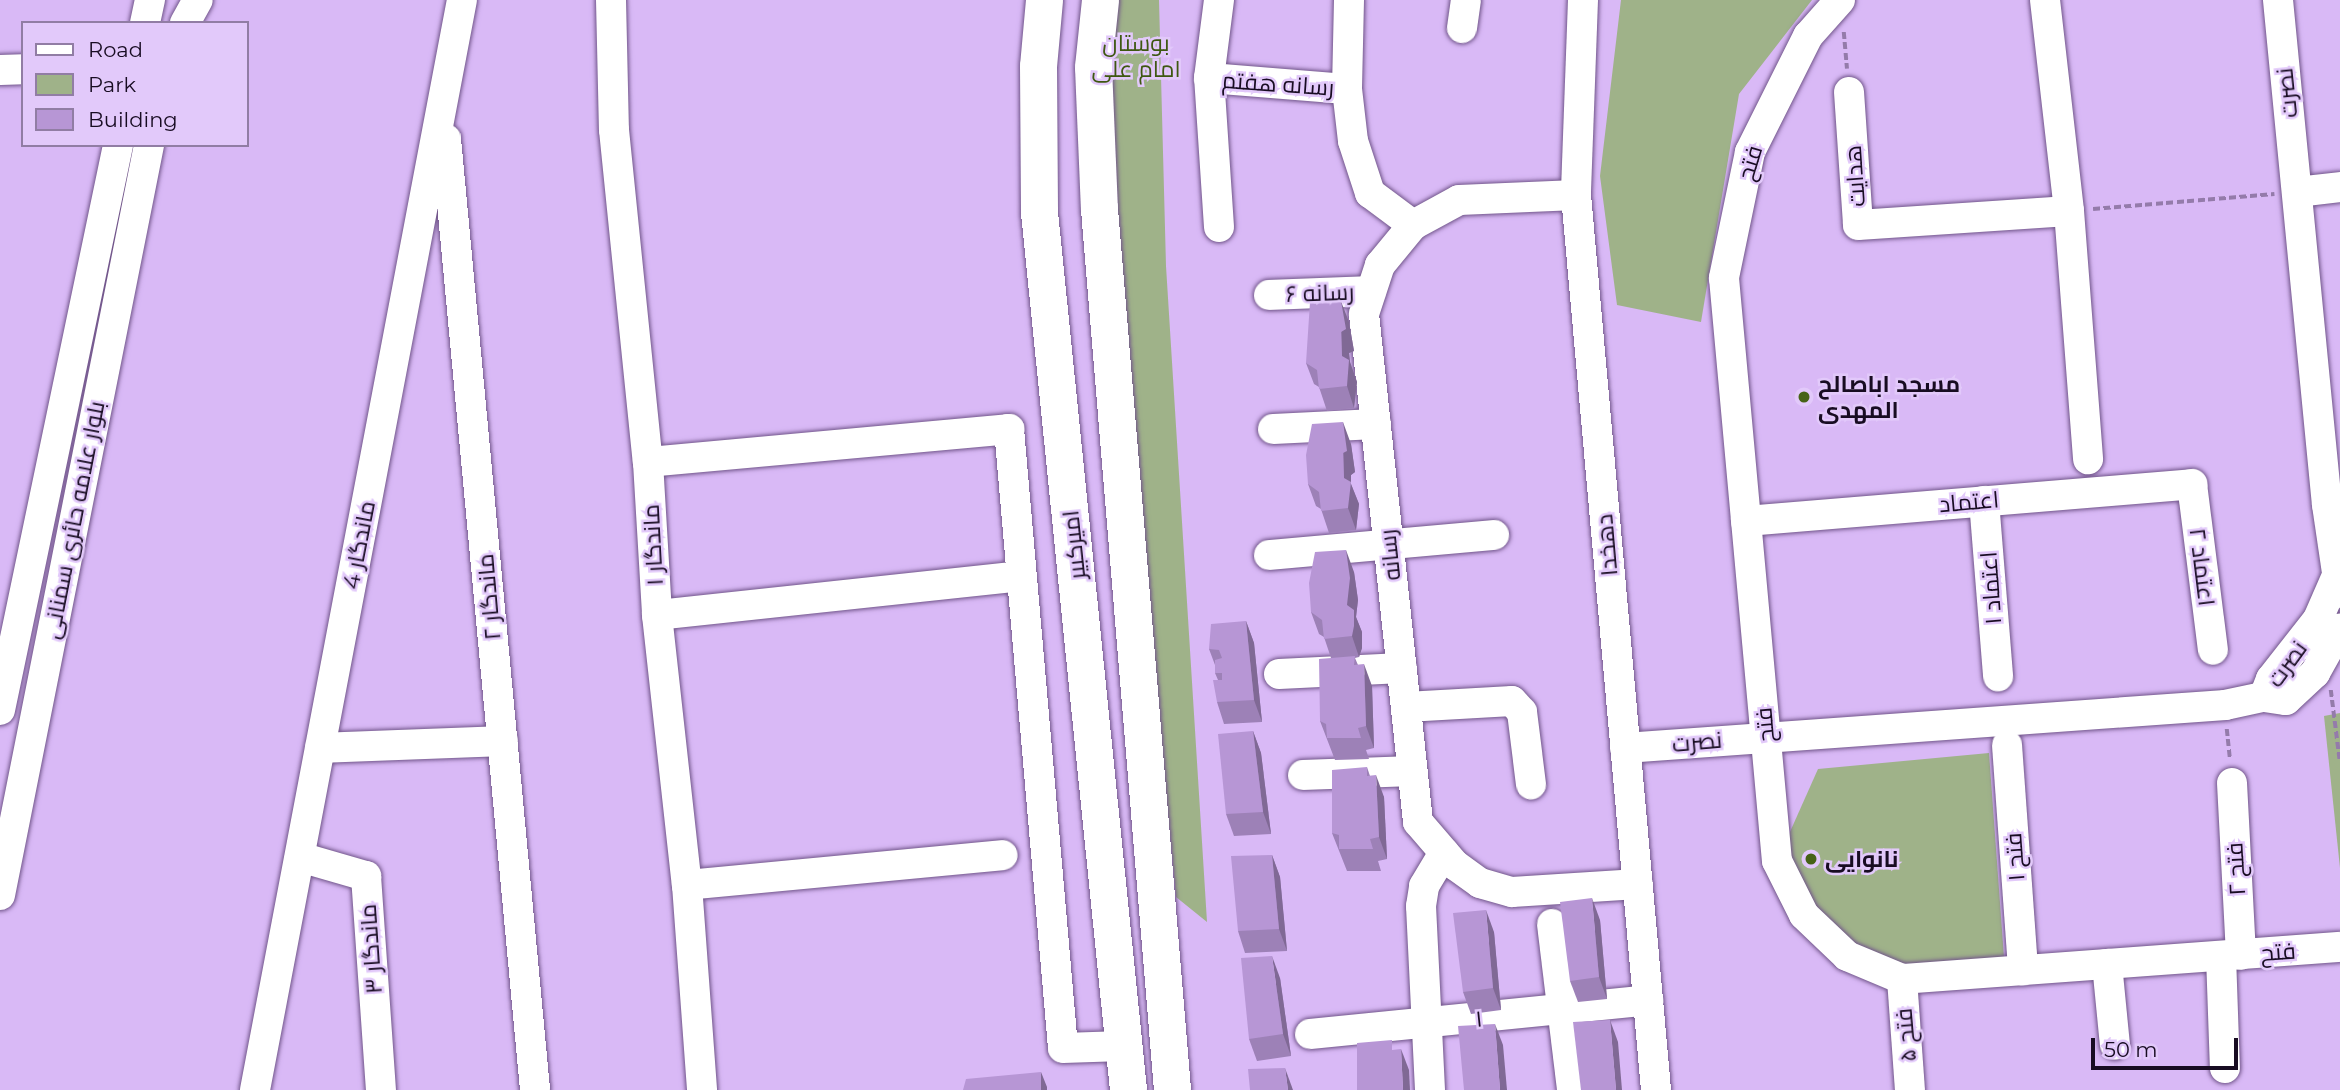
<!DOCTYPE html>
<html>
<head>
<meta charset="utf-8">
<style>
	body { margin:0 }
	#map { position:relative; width:2340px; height:1090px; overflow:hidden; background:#d9b9f6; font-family:Montserrat,Cairo,sans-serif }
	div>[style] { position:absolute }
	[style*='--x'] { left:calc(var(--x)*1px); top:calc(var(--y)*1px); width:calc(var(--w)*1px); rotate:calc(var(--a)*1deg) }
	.green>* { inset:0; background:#9fb289 }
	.path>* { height:3.5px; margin-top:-1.75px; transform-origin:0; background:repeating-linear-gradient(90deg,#947baa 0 7px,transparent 0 10.5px) }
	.roads { filter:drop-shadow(0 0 2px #71558a) drop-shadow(0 0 2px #71558a) }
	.minor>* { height:30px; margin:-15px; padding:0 15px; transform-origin:15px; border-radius:15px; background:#fff }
	.major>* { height:37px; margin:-18.5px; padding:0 18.5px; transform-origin:18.5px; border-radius:18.5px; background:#fff }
	.wall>* { inset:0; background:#9d81b7 }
	.shaded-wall>* { inset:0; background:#806995 }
	.building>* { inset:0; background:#b796d5 }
	.dots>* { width:19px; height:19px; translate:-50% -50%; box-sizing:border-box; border:4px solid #e2c9fa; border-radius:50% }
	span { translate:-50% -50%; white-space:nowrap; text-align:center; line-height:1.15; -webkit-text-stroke:5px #e2c9fa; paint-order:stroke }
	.park-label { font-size:23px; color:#3e5811 }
	.street-label { font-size:23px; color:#180c22 }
	.poi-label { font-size:23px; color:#180c22; font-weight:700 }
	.left { translate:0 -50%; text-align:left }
	.legend { position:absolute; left:21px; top:21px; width:228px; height:126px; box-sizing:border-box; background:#e2c9fa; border:2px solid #917da4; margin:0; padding:9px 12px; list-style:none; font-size:21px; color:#180c22 }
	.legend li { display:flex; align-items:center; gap:14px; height:35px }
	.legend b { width:35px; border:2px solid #917da4 }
	.scale { position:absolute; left:2091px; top:1038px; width:147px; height:32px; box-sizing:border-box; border:4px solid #180c22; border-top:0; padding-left:9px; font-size:21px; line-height:24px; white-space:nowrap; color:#180c22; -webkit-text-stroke:5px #e2c9fa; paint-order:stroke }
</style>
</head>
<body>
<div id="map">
	<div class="green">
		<div style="clip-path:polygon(1119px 0,1159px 0,1166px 266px,1207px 922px,1176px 897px,1166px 793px,1119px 295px,1111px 41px)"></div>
		<div style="clip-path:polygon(1621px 0,1812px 0,1739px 94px,1701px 322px,1617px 305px,1600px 176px)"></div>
		<div style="clip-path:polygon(2340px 713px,2340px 868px,2324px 716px)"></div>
		<div style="clip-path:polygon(1989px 753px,2005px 971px,1902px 979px,1847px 956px,1777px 861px,1818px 769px)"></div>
	</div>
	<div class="path">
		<div style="--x:1844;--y:32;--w:37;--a:85"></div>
		<div style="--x:2093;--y:209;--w:182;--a:-4.7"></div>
		<div style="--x:2331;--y:690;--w:72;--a:82.8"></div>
		<div style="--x:2227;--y:729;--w:30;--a:84"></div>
	</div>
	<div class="roads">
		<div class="minor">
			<div style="--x:611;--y:0;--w:130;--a:88.7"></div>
			<div style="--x:614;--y:130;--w:334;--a:84.2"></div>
			<div style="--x:648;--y:462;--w:153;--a:86.6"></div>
			<div style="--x:657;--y:615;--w:272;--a:83.7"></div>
			<div style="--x:687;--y:885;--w:206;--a:85.8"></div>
			<div style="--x:1349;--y:0;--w:89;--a:91.3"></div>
			<div style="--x:1347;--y:89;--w:52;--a:83.4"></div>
			<div style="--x:1353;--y:141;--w:55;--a:71.9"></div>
			<div style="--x:1370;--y:193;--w:54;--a:36.7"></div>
			<div style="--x:1583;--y:0;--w:195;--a:92.1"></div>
			<div style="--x:1576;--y:195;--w:899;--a:84.89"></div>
			<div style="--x:1840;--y:0;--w:48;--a:131.6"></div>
			<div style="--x:1808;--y:36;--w:130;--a:116.6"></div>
			<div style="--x:1750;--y:152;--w:129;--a:101.7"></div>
			<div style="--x:1724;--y:278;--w:585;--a:84.81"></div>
			<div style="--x:1777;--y:861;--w:60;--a:63.4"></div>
			<div style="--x:1804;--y:915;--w:59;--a:43.6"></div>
			<div style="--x:1847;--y:956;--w:60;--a:22.7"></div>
			<div style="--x:1902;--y:979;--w:439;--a:-4.2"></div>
			<div style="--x:2045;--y:0;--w:212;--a:83.5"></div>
			<div style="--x:2069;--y:211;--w:249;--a:85.6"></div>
			<div style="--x:2278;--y:0;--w:507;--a:84.46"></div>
			<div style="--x:2327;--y:505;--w:89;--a:81.6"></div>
			<div style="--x:145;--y:23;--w:24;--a:-78"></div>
			<div style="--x:185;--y:23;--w:26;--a:-61"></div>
			<div style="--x:1462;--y:28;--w:28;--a:-82"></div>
			<div style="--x:0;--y:70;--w:23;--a:-2"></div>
			<div style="--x:1209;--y:78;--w:138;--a:4.6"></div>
			<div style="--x:1849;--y:92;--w:133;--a:86.1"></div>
			<div style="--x:1858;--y:225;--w:211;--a:-3.8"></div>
			<div style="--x:446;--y:139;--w:955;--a:84.65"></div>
			<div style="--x:2297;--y:192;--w:43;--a:-6.6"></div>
			<div style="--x:1576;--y:195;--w:117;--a:177.6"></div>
			<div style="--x:1459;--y:200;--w:52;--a:151.5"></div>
			<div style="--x:1413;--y:225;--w:52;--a:129.5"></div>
			<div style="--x:1380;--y:265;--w:52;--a:108.1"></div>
			<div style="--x:1364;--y:314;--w:511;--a:83.93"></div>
			<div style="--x:1418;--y:822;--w:57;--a:49.3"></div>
			<div style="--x:1455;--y:865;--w:31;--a:36"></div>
			<div style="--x:1480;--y:883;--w:33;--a:16"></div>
			<div style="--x:1512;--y:892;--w:126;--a:-3.6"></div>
			<div style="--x:1219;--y:227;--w:149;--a:-93.8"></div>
			<div style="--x:1209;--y:78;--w:79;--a:-82.7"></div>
			<div style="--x:1269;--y:295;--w:102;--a:-2.2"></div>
			<div style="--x:1273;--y:429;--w:103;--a:-2.8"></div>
			<div style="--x:648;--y:462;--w:363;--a:-5.2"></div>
			<div style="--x:1009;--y:429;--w:621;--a:85.01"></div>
			<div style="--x:1063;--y:1048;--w:60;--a:-1.9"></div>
			<div style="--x:1984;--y:501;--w:176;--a:85.4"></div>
			<div style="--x:1746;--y:521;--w:448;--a:-4.7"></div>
			<div style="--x:2192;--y:484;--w:167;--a:82.8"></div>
			<div style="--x:1269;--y:555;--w:226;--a:-5.1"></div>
			<div style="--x:657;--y:615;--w:366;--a:-6.1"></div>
			<div style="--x:1279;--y:674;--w:123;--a:-2.8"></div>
			<div style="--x:2264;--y:697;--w:19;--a:-69"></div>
			<div style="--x:2271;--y:679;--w:76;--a:-51.9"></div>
			<div style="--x:2318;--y:619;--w:43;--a:-66.4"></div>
			<div style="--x:1406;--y:707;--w:106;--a:-3.2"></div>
			<div style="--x:1512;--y:701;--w:15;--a:48"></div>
			<div style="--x:1522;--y:712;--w:73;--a:82.9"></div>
			<div style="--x:0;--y:710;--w:577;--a:-78.2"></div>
			<div style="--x:2007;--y:745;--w:226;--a:85.9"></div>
			<div style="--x:320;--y:748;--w:183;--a:-2.2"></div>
			<div style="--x:1625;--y:748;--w:602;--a:-4.1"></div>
			<div style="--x:2225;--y:705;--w:40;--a:-12"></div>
			<div style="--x:2264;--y:697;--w:22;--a:8"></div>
			<div style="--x:2286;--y:700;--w:40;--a:-43"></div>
			<div style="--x:2315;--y:673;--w:51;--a:-60.9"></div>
			<div style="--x:1303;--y:775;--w:109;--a:-2.1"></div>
			<div style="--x:2232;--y:783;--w:172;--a:87"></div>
			<div style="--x:300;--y:857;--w:69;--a:16.1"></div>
			<div style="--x:366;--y:876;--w:215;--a:86"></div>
			<div style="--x:687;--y:885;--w:317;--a:-5.4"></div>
			<div style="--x:0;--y:895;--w:765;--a:-78.76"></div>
			<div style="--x:1552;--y:924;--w:167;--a:83.1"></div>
			<div style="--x:2221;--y:956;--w:112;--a:88"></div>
			<div style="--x:2107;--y:964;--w:81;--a:84.4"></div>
			<div style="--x:1902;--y:979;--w:111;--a:85.9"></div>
			<div style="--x:1310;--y:1034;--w:340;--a:-5.7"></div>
			<div style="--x:255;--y:1090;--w:1109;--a:-79.25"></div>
			<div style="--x:1430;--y:1090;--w:184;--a:-92.8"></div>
			<div style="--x:1421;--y:906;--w:20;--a:-81"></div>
			<div style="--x:1424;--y:886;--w:39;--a:-59"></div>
		</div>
		<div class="major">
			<div style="--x:1044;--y:0;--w:66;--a:95.2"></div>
			<div style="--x:1038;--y:66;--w:146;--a:89.6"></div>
			<div style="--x:1039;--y:212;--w:882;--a:84.21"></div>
			<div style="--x:1100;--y:0;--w:67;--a:96"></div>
			<div style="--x:1093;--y:67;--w:142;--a:87.6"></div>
			<div style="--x:1099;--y:209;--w:884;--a:85.26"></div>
		</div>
	</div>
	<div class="wall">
		<div style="clip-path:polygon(1349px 322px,1354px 351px,1349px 353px,1350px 362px,1357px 382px,1354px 408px,1327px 411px,1319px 387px,1314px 384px,1306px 363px)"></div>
		<div style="clip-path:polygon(1351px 444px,1355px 472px,1351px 475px,1351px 484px,1359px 504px,1356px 530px,1329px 533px,1321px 509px,1316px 506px,1308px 484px)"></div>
		<div style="clip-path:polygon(1354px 572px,1358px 600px,1356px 617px,1362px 632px,1362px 648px,1359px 657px,1355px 658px,1358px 665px,1372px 686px,1374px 748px,1366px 750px,1369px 759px,1335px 760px,1320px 721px,1331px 658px,1324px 637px,1319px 634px,1311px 612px)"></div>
		<div style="clip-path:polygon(1246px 621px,1254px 643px,1262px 722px,1224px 724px,1217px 702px,1218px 680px,1215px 673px,1215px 665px,1209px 649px)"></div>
		<div style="clip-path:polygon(1253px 731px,1261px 753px,1271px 834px,1234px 836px,1226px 814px)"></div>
		<div style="clip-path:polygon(1367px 767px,1370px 776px,1384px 797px,1387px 859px,1378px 861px,1381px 871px,1347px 871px,1332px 833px)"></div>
		<div style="clip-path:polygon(1272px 855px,1280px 877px,1287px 951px,1245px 953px,1238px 931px)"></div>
		<div style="clip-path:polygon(1600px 920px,1607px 999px,1578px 1002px,1570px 981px)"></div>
		<div style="clip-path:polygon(1494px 932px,1501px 1010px,1471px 1014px,1463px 992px)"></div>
		<div style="clip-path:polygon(1280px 978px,1291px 1056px,1257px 1061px,1249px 1039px)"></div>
	</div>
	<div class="shaded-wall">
		<div style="clip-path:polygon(1341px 301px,1349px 322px,1354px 351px,1349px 353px,1350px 362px,1357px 382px,1354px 408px,1347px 386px,1342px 356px)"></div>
		<div style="clip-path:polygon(1343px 422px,1351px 444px,1355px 472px,1351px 475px,1351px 484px,1359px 504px,1356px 530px,1348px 508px,1344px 478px)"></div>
		<div style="clip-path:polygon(1346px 550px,1354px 572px,1358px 600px,1356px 617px,1362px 632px,1362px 648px,1359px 657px,1352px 636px,1347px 605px)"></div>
		<div style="clip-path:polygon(1246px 621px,1254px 643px,1262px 722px,1254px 700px)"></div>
		<div style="clip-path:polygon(1364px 664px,1372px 686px,1374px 748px,1366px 726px)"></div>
		<div style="clip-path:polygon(1253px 731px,1261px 753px,1271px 834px,1263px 812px)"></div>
		<div style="clip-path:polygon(1376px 775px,1384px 797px,1387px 859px,1379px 837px)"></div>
		<div style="clip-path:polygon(1272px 855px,1280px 877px,1287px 951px,1279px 929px)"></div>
		<div style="clip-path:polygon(1592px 898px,1600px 920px,1607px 999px,1599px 977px)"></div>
		<div style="clip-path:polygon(1486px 910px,1494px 932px,1501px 1010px,1493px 988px)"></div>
		<div style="clip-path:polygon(1272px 956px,1280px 978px,1291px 1056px,1283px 1034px)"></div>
		<div style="clip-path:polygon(1610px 1020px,1618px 1042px,1622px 1090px,1616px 1090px)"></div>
		<div style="clip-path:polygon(1495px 1024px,1503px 1045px,1507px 1090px,1500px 1090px)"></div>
		<div style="clip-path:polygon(1401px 1049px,1409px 1070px,1410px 1090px,1403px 1090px)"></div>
		<div style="clip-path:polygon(1285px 1068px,1293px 1090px,1288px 1090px)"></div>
		<div style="clip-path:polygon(1041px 1072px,1047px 1087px,1047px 1090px,1041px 1090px)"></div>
	</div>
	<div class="building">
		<div style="clip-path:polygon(1341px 301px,1346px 329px,1341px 332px,1342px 356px,1349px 360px,1347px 386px,1319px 389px,1317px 370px,1306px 363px,1310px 302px)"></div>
		<div style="clip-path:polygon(1343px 422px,1347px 451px,1343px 453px,1344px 478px,1351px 482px,1348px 508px,1321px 511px,1319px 492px,1308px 484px,1306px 455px,1312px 424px)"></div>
		<div style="clip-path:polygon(1346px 550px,1350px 578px,1347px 605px,1354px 610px,1354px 626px,1352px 636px,1324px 639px,1322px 620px,1311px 612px,1309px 583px,1315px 552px)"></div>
		<div style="clip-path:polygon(1246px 621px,1254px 700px,1217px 702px,1213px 680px,1222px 680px,1222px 673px,1215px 673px,1215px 660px,1222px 658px,1219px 650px,1209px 649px,1211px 624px)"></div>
		<div style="clip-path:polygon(1355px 656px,1354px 665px,1364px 664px,1366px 726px,1358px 728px,1361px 738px,1327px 738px,1326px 724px,1320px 721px,1319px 659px)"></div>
		<div style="clip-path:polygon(1253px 731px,1263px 812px,1226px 814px,1218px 734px)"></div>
		<div style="clip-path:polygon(1367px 767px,1367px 776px,1376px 775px,1379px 837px,1370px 839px,1373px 849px,1339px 849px,1339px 835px,1332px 833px,1332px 770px)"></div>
		<div style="clip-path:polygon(1272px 855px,1279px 929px,1238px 931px,1231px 856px)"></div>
		<div style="clip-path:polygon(1592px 898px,1599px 977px,1570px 981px,1560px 902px)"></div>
		<div style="clip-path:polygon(1486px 910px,1493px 988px,1463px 992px,1453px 913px)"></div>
		<div style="clip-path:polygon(1272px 956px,1283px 1034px,1249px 1039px,1241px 958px)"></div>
		<div style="clip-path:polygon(1610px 1020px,1616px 1090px,1581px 1090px,1573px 1022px)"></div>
		<div style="clip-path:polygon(1495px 1024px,1500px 1090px,1464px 1090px,1458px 1026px)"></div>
		<div style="clip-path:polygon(1392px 1040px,1392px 1050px,1401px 1049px,1403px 1090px,1357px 1090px,1357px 1043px)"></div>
		<div style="clip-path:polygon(1285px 1068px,1288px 1090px,1250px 1090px,1248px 1069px)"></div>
		<div style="clip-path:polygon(1041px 1072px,1041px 1090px,963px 1090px,966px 1079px)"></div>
	</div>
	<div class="dots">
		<div style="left:1804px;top:397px;background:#466316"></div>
		<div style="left:1811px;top:859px;background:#466316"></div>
	</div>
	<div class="park-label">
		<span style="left:1136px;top:56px">بوستان<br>امام علی</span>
	</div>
	<div class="street-label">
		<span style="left:1278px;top:84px;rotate:4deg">رسانه هفتم</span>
		<span style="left:2287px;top:93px;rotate:-96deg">نصرت</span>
		<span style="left:1750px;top:163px;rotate:-73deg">فتح</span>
		<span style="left:1855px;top:176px;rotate:-94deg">هدایت</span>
		<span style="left:1320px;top:293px;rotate:-2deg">رسانه ۶</span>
		<span style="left:1969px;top:502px;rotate:-5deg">اعتماد</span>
		<span style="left:74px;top:520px;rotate:-79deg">بلوار علامه حائری سمنانی</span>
		<span style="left:359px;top:545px;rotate:-79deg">ماندگار 4</span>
		<span style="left:653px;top:545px;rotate:-93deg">ماندگار ۱</span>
		<span style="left:1074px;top:545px;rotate:-96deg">امیرکبیر</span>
		<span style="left:1607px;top:545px;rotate:-95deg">دهخدا</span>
		<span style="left:1390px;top:555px;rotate:-96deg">رسانه</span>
		<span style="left:2202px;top:567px;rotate:83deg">اعتماد ۲</span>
		<span style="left:1991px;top:588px;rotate:-94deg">اعتماد ۱</span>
		<span style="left:489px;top:597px;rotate:-95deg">ماندگار ۲</span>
		<span style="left:2287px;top:664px;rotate:-54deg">نصرت</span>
		<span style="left:1765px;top:725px;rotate:-95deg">فتح</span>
		<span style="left:1697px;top:742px;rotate:-5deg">نصرت</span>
		<span style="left:2015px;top:857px;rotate:-94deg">فتح ۱</span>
		<span style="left:2236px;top:869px;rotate:-93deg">فتح ۲</span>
		<span style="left:371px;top:949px;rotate:-94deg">ماندگار ۳</span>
		<span style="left:2278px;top:952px;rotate:-4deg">فتح</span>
		<span style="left:1479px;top:1019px;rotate:-6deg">۱</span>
		<span style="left:1906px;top:1035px;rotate:-95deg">۵ فتح</span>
	</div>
	<div class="poi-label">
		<span class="left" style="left:1818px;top:397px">مسجد اباصالح<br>المهدی</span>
		<span class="left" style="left:1825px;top:859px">نانوایی</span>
	</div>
	<ul class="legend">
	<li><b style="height:9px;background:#fff"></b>Road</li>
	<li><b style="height:19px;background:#9fb289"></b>Park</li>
	<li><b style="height:19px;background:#b796d5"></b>Building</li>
	</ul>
	<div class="scale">50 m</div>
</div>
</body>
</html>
